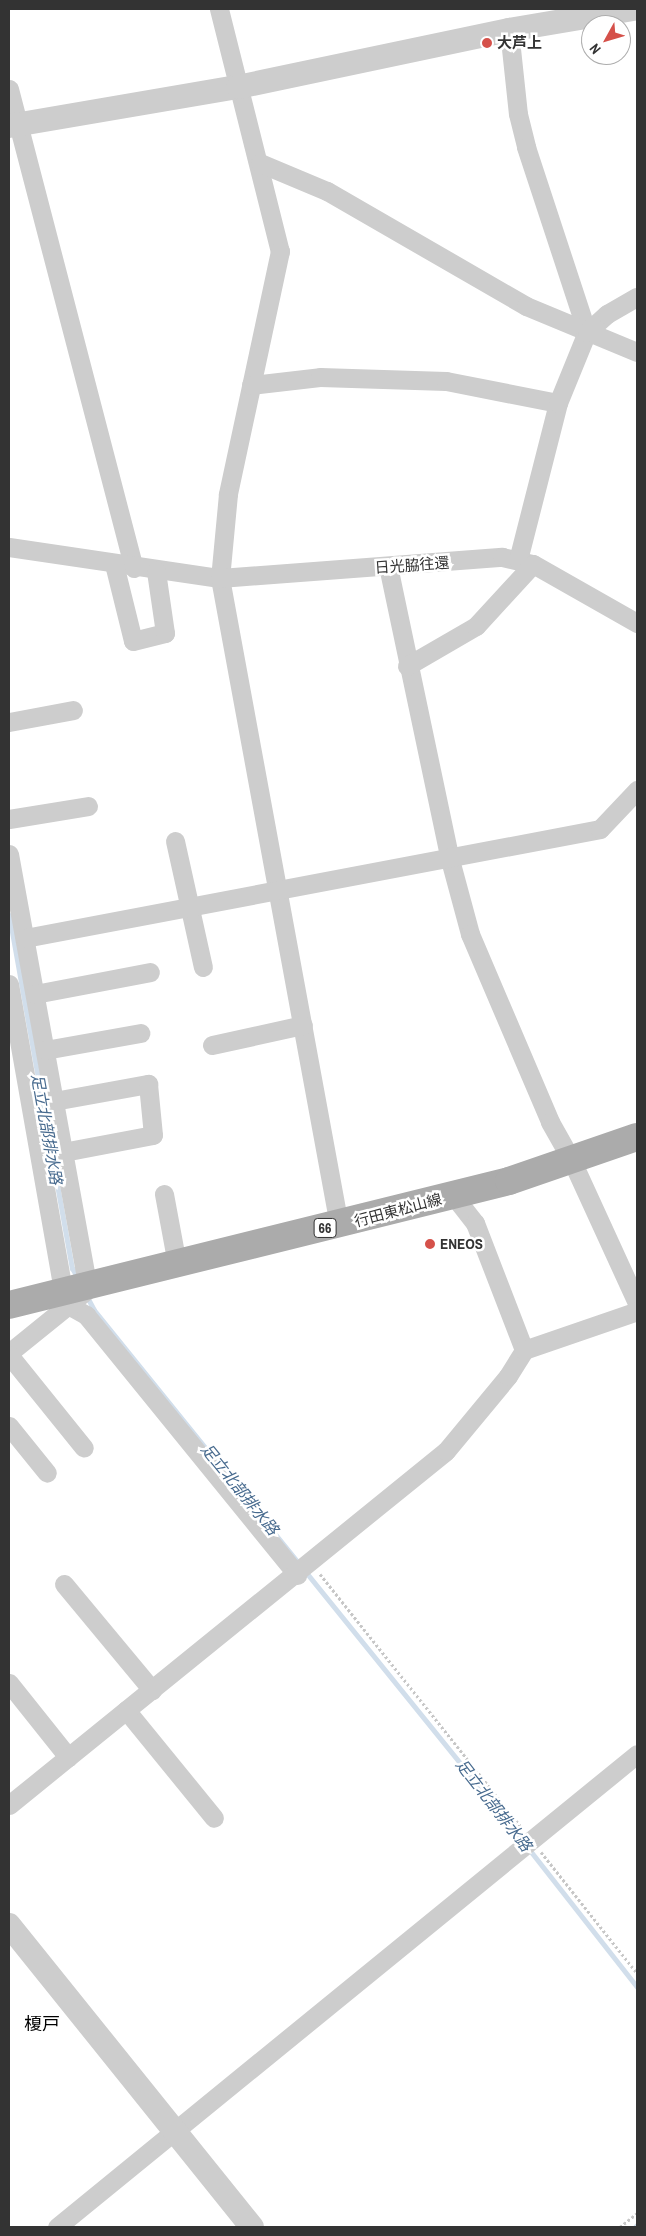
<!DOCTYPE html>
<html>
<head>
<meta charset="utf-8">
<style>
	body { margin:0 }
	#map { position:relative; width:646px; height:2236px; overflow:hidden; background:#fff; font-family:"Archivo Narrow","Noto Sans JP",sans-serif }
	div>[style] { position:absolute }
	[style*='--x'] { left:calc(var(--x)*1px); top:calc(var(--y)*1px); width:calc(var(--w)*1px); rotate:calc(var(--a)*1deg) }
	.stream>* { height:5px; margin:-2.5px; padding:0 2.5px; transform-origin:2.5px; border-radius:2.5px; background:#d1deeb }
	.path>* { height:3px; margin-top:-1.5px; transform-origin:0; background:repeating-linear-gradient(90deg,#c7c7c7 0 2.5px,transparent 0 5px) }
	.minor>* { height:19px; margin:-9.5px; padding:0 9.5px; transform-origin:9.5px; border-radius:9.5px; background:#cdcdcd }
	.tertiary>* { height:24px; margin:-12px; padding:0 12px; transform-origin:12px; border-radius:12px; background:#cdcdcd }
	.primary>* { height:28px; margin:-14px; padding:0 14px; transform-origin:14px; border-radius:14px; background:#ababab }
	.dots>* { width:14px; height:14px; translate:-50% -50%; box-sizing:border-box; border:2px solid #fff; border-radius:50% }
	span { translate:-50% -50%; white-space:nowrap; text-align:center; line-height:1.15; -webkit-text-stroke:5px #fff; paint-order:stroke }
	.shield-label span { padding:1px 4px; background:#fff; border:1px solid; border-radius:4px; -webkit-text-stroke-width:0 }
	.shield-label { font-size:14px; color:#333; font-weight:700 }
	.poi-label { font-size:15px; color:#333; font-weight:700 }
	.left { translate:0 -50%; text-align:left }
	.street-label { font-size:15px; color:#333 }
	.water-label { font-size:16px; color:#476a8e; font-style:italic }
	.quarter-label { font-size:18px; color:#000 }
	.frame { position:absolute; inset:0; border:10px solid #333; pointer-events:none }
	.north { position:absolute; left:581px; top:15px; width:50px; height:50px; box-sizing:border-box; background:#fff; border:1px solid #adadad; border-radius:50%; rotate:231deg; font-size:14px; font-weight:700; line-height:20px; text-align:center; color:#333 }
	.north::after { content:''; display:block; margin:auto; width:18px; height:22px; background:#d5514a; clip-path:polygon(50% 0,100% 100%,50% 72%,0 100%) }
</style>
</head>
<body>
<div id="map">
	<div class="stream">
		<div style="--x:9;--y:915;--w:359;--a:79.9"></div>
		<div style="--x:72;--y:1268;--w:13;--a:61"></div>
		<div style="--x:86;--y:1295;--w:17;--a:62"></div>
		<div style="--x:94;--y:1310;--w:683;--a:51.06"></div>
		<div style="--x:528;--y:1848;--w:177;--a:51.9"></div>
		<div style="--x:635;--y:2227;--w:3;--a:-45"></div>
	</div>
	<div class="path">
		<div style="--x:320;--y:1574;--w:325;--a:51.5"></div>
		<div style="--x:541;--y:1852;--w:154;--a:51.6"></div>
		<div style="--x:620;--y:2227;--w:22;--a:-39"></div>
	</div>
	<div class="minor">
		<div style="--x:219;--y:9;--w:250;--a:75.9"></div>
		<div style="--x:280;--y:251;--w:249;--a:102.1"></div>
		<div style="--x:228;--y:494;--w:84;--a:95.4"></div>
		<div style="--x:220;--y:578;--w:658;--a:79.58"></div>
		<div style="--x:509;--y:30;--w:84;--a:83.9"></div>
		<div style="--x:518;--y:114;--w:34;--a:76"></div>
		<div style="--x:526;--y:147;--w:195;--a:71.8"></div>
		<div style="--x:9;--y:89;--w:495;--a:75.4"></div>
		<div style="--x:260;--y:163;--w:73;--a:22.7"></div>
		<div style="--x:327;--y:191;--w:230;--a:30"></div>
		<div style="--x:526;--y:306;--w:120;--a:22.5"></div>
		<div style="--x:251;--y:385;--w:69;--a:-6.6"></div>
		<div style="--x:320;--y:377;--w:126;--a:1.8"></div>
		<div style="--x:446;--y:381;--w:114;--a:11.1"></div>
		<div style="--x:9;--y:547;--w:213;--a:8.4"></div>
		<div style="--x:220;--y:578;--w:283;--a:-4.3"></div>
		<div style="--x:502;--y:557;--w:32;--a:13"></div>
		<div style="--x:533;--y:564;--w:120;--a:29.6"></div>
		<div style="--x:518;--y:560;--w:162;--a:-75.7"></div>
		<div style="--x:558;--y:403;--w:77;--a:-67.8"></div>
		<div style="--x:587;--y:332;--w:27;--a:-42"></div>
		<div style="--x:607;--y:314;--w:34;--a:-30"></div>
		<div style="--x:114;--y:564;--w:79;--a:76.1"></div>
		<div style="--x:133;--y:641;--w:33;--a:-14"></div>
		<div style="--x:165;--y:633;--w:63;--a:-98.3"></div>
		<div style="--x:388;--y:566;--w:296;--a:78.1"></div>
		<div style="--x:449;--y:856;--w:81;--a:74.9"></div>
		<div style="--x:470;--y:934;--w:204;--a:66.9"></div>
		<div style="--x:550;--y:1122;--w:45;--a:60.6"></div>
		<div style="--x:572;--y:1161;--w:156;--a:65.4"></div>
		<div style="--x:407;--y:666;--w:80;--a:-30.1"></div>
		<div style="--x:476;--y:626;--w:84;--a:-47.4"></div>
		<div style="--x:9;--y:722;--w:65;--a:-10.6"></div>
		<div style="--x:9;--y:819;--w:80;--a:-9.3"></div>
		<div style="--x:175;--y:841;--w:129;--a:77.5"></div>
		<div style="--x:9;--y:854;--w:442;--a:79.7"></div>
		<div style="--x:88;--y:1289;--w:102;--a:141"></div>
		<div style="--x:25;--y:938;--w:585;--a:-10.73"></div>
		<div style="--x:600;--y:829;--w:54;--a:-46.5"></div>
		<div style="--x:9;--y:984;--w:312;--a:80"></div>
		<div style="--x:35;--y:994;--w:117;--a:-10.8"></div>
		<div style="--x:212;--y:1045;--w:93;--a:-12.4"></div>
		<div style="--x:45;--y:1050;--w:97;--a:-10.1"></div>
		<div style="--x:54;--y:1101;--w:96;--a:-10.3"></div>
		<div style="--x:148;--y:1084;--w:51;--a:84.4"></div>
		<div style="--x:153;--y:1135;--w:92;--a:169.3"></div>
		<div style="--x:164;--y:1194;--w:71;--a:79.5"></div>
		<div style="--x:453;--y:1195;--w:36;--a:52"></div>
		<div style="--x:475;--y:1223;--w:136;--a:68.9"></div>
		<div style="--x:68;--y:1305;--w:21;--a:29"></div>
		<div style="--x:86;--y:1315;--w:335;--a:50.9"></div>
		<div style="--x:9;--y:1355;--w:119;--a:51.1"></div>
		<div style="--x:9;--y:1426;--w:60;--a:51"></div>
		<div style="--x:64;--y:1584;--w:138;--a:50.3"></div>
		<div style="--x:9;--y:1683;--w:95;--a:51.4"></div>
		<div style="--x:126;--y:1710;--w:139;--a:50.8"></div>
		<div style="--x:9;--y:1805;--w:562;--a:-39.01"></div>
		<div style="--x:446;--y:1451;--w:97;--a:-50.4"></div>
		<div style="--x:508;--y:1376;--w:31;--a:-58"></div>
		<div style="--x:524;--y:1350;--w:120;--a:-19"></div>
		<div style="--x:57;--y:2227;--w:748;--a:-39.2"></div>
	</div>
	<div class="tertiary">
		<div style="--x:9;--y:126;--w:232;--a:-9.7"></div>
		<div style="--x:238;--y:87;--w:277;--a:-11.9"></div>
		<div style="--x:509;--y:30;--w:126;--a:-9.6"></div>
		<div style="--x:9;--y:1925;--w:388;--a:51.2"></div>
	</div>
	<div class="primary">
		<div style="--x:9;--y:1305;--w:515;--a:-13.93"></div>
		<div style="--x:509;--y:1181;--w:135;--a:-19"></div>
	</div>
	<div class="dots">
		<div style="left:487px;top:43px;background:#d5514a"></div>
		<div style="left:430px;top:1244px;background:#d5514a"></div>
	</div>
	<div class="shield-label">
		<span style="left:325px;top:1228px">66</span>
	</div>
	<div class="poi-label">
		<span class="left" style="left:497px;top:43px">大芦上</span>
		<span class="left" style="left:440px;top:1244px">ENEOS</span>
	</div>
	<div class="street-label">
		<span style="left:412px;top:565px;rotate:-4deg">日光脇往還</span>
		<span style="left:398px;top:1210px;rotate:-15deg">行田東松山線</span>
	</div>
	<div class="water-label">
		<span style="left:47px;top:1129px;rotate:80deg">足立北部排水路</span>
		<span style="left:240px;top:1489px;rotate:51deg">足立北部排水路</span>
		<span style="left:494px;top:1805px;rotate:52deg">足立北部排水路</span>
	</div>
	<div class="quarter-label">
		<span style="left:42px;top:2024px">榎戸</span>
	</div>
	<div class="frame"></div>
	<div class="north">N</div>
</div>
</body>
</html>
